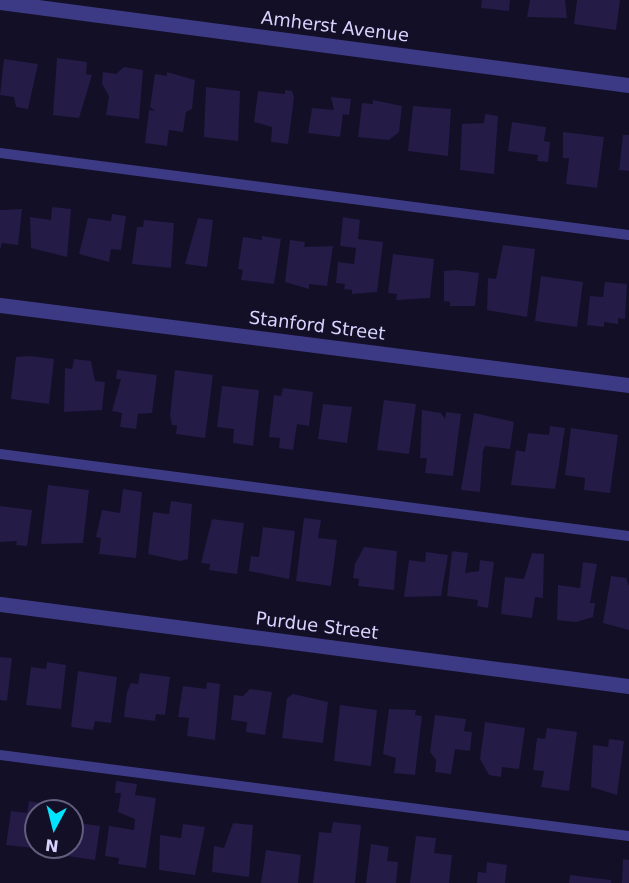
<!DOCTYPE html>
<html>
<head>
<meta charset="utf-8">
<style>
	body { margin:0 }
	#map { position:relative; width:629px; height:883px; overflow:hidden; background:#130f26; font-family:"DejaVu Sans",sans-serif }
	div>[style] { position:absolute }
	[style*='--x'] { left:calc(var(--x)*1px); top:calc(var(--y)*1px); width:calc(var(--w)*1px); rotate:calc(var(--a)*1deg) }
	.building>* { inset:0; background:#241b47 }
	.service>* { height:10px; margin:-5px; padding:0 5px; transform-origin:5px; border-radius:5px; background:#3d3a85 }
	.minor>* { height:15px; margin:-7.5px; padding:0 7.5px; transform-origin:7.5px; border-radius:7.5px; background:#3d3a85 }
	span { translate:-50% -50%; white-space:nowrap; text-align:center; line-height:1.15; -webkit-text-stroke:6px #130f26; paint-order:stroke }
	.street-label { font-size:18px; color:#d9d4ff }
	.north { position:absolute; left:24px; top:799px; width:60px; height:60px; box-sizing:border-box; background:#130f26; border:2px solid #625e7d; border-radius:50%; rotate:187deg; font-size:16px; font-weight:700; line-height:24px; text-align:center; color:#d9d4ff }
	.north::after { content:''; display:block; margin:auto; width:21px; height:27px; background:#00e5ff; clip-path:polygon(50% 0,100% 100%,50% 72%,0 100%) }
</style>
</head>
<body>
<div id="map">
	<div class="building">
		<div style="clip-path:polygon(482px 0,510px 0,509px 11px,481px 8px)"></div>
		<div style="clip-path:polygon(530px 0,565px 0,567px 18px,527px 17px)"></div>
		<div style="clip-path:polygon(577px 0,620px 0,616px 30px,574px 24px)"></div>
		<div style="clip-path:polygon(57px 58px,87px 62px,86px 74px,92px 75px,79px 118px,53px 115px)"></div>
		<div style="clip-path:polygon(4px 59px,38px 64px,28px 109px,16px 107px,14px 97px,0 95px)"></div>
		<div style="clip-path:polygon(124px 67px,143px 70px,139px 119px,106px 115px,109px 96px,102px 84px,103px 72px,116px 74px)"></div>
		<div style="clip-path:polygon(167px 72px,195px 80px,192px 109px,186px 112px,183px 132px,169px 130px,167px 146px,145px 143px,149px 110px,155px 111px,150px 107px,155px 74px,167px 76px)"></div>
		<div style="clip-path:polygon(206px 87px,240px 91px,238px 141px,204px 137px)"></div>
		<div style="clip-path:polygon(285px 90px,292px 91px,294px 98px,288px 144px,271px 142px,272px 127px,254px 122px,258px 91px,285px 94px)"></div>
		<div style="clip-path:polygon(331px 97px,351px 99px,349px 115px,343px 114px,340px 137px,308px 133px,312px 108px,334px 110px)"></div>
		<div style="clip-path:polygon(373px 100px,402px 106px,399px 132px,389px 140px,358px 137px,362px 103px,373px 104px)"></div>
		<div style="clip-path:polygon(413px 106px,451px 109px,448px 156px,408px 151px)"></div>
		<div style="clip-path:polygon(485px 114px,498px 116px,494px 174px,460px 170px,462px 124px,484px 123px)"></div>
		<div style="clip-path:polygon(512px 122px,546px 127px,544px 141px,550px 142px,548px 162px,537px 161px,538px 155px,508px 151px)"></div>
		<div style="clip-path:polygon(563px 132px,604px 137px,597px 188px,566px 184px,569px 158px,563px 158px)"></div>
		<div style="clip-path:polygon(623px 135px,629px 135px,629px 171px,619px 170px)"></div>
		<div style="clip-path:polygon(52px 207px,71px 209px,67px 257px,31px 248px,30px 217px,51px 220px)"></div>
		<div style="clip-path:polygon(22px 209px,18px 245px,2px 243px,0 250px,0 210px)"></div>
		<div style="clip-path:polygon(112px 214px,126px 216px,121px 250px,111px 249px,109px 262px,79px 254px,88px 218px,111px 221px)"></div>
		<div style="clip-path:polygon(343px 217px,360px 220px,358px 239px,383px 242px,377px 292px,352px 294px,352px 290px,344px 289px,345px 284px,336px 283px,338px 262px,354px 264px,356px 248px,340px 246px)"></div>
		<div style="clip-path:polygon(198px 218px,213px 220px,207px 267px,185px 264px)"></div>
		<div style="clip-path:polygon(144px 220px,174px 223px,171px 268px,132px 264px,137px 227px,143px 227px)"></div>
		<div style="clip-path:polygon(262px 236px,281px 239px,274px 284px,241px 280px,243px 270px,238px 269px,243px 237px,262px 240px)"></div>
		<div style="clip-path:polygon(290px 240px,305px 242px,304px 247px,333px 246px,327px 286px,309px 284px,309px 289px,285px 282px)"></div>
		<div style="clip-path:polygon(503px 245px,535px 249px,527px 317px,487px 310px,488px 278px,496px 279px)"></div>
		<div style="clip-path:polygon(393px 254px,434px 259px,430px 298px,396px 300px,397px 294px,388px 293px)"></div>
		<div style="clip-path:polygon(456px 270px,479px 273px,475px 306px,450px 306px,450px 302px,444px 301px,444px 271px)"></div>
		<div style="clip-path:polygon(541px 276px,583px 282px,577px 327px,535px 321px)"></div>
		<div style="clip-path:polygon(605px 282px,627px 284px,625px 319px,618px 318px,618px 324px,604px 322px,604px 327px,587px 325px,590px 296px,603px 297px)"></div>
		<div style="clip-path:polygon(30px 356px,54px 359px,49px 404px,11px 399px,16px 357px)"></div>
		<div style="clip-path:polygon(74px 359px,91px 361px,95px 381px,105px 382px,102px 410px,64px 412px,65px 368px,72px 369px)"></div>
		<div style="clip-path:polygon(117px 370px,157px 375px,152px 413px,138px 414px,136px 429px,120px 427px,122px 413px,112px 411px,121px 379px,116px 379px)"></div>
		<div style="clip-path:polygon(175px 370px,213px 375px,205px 438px,176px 434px,177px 425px,172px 425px,170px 415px)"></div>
		<div style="clip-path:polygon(222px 386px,259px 390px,253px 446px,233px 443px,234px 429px,217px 427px)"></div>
		<div style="clip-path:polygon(283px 388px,313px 392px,309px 426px,297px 424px,293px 450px,279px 448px,280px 438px,269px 437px,274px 395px,281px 396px)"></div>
		<div style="clip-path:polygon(384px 400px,416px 404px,409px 454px,377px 450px)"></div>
		<div style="clip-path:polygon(323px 404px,352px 407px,347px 443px,318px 439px)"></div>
		<div style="clip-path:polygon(422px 410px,441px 413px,445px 419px,446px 412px,461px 414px,453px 476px,425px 473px,427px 458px,420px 458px)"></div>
		<div style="clip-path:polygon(474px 413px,514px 422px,510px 449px,485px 446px,483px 451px,480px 492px,461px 490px)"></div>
		<div style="clip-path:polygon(550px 426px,565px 428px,555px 489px,511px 485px,516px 450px,525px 452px,528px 433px,549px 435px)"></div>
		<div style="clip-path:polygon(571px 428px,618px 435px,610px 493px,584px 490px,585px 478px,565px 475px)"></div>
		<div style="clip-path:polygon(48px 485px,89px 490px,83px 543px,41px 544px)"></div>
		<div style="clip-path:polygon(123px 489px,142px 492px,136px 558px,99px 554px,101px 538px,96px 537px,102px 510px,120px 513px)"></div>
		<div style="clip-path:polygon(171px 501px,192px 504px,188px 559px,180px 561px,148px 554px,153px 512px,169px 514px)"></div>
		<div style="clip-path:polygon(0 506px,32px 510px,27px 546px,16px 545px,17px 541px,0 542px)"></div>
		<div style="clip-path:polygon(304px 518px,321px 520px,318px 538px,337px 540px,331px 586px,296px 581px)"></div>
		<div style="clip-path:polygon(212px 519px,244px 523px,237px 574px,209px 570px,210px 564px,201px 563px)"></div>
		<div style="clip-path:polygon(263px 527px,295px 531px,289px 579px,249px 571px,251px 556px,259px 557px)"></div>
		<div style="clip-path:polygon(364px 547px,397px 551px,394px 590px,358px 586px,359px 579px,353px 578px,355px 564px)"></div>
		<div style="clip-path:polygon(452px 551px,468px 553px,465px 573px,479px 571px,480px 560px,494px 562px,488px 608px,477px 606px,478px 600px,447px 596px)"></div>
		<div style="clip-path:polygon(426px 552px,448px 555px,441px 596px,404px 597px,409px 560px,425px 562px)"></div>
		<div style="clip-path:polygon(532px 553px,544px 554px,543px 598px,535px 597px,532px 618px,501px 614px,505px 577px,524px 579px)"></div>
		<div style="clip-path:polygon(583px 562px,597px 564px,590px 603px,595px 603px,593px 617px,576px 622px,557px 620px,558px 585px,580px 588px)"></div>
		<div style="clip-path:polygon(611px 576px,626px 578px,629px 586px,629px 630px,603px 623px)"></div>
		<div style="clip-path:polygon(0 657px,12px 658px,7px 701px,0 700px)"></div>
		<div style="clip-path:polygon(47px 662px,66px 665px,61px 709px,26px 705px,31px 667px,46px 669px)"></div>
		<div style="clip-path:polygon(78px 671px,117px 677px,111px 723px,95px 721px,93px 730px,71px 727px)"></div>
		<div style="clip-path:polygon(140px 673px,170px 677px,165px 715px,156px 714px,155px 721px,124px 717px,127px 692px,131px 683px,138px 684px)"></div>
		<div style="clip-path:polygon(207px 682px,220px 684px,215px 740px,187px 736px,189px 718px,178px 717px,183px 686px,206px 689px)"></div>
		<div style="clip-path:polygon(250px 689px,272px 692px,265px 735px,246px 732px,247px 722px,231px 720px,234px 695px,243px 696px)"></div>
		<div style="clip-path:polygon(293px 694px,328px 702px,323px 743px,282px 738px,287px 698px)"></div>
		<div style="clip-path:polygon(340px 705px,377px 710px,371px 766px,334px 761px)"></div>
		<div style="clip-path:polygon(389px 709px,416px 710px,415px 715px,422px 716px,415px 775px,394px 773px,396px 758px,383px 754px)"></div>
		<div style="clip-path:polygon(435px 715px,466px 719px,464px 731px,472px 732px,470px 751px,455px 749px,451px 774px,435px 772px,436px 760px,430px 752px)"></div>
		<div style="clip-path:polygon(485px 722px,525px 728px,519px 769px,502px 767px,501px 777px,489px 775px,480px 759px)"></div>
		<div style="clip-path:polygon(547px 728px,577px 732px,569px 791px,541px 787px,544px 771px,533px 770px,537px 738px,545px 739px)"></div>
		<div style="clip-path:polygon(609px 739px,624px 741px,617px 795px,591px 787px,593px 745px,608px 747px)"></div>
		<div style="clip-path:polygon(116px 781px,137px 784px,135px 795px,156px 798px,146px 868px,118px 864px,119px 858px,105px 856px,109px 826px,134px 830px,135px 819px,118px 812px,121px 793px,115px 793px)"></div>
		<div style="clip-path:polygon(29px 801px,44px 804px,43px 811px,36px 811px,36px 847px,44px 849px,6px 845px,11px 811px,27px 813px)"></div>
		<div style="clip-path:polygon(72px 822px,100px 826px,95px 860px,67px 856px,68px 850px,57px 848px,72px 847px)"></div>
		<div style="clip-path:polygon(333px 822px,361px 825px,355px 883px,313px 883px,319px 832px,331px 833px)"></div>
		<div style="clip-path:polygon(233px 823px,253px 825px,249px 877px,212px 872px,214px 846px,224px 848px)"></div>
		<div style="clip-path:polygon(183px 824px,205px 827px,195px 875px,159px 870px,160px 835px,181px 838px)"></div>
		<div style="clip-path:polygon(416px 836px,436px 838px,434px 853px,452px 855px,449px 883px,410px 883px)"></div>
		<div style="clip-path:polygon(371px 844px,389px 847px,387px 861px,398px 862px,396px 883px,366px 883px)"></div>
		<div style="clip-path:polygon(266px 850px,301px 855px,298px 883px,261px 883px)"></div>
		<div style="clip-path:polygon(623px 859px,629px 860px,629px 883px,622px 883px)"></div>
		<div style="clip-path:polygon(487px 862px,507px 865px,505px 883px,477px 883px,478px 872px,486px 873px)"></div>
		<div style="clip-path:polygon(570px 875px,611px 880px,611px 883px,569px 883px)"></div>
	</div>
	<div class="service">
		<div style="--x:0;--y:153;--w:634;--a:7.43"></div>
		<div style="--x:0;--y:454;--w:634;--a:7.43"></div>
		<div style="--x:0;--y:755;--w:634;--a:7.34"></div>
	</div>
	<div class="minor">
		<div style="--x:0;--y:2;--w:634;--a:7.52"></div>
		<div style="--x:0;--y:305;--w:634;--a:7.25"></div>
		<div style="--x:0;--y:604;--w:634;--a:7.43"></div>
	</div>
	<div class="street-label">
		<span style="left:335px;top:27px;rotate:7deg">Amherst Avenue</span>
		<span style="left:317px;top:326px;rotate:7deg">Stanford Street</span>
		<span style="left:317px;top:626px;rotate:7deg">Purdue Street</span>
	</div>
	<div class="north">N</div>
</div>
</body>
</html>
